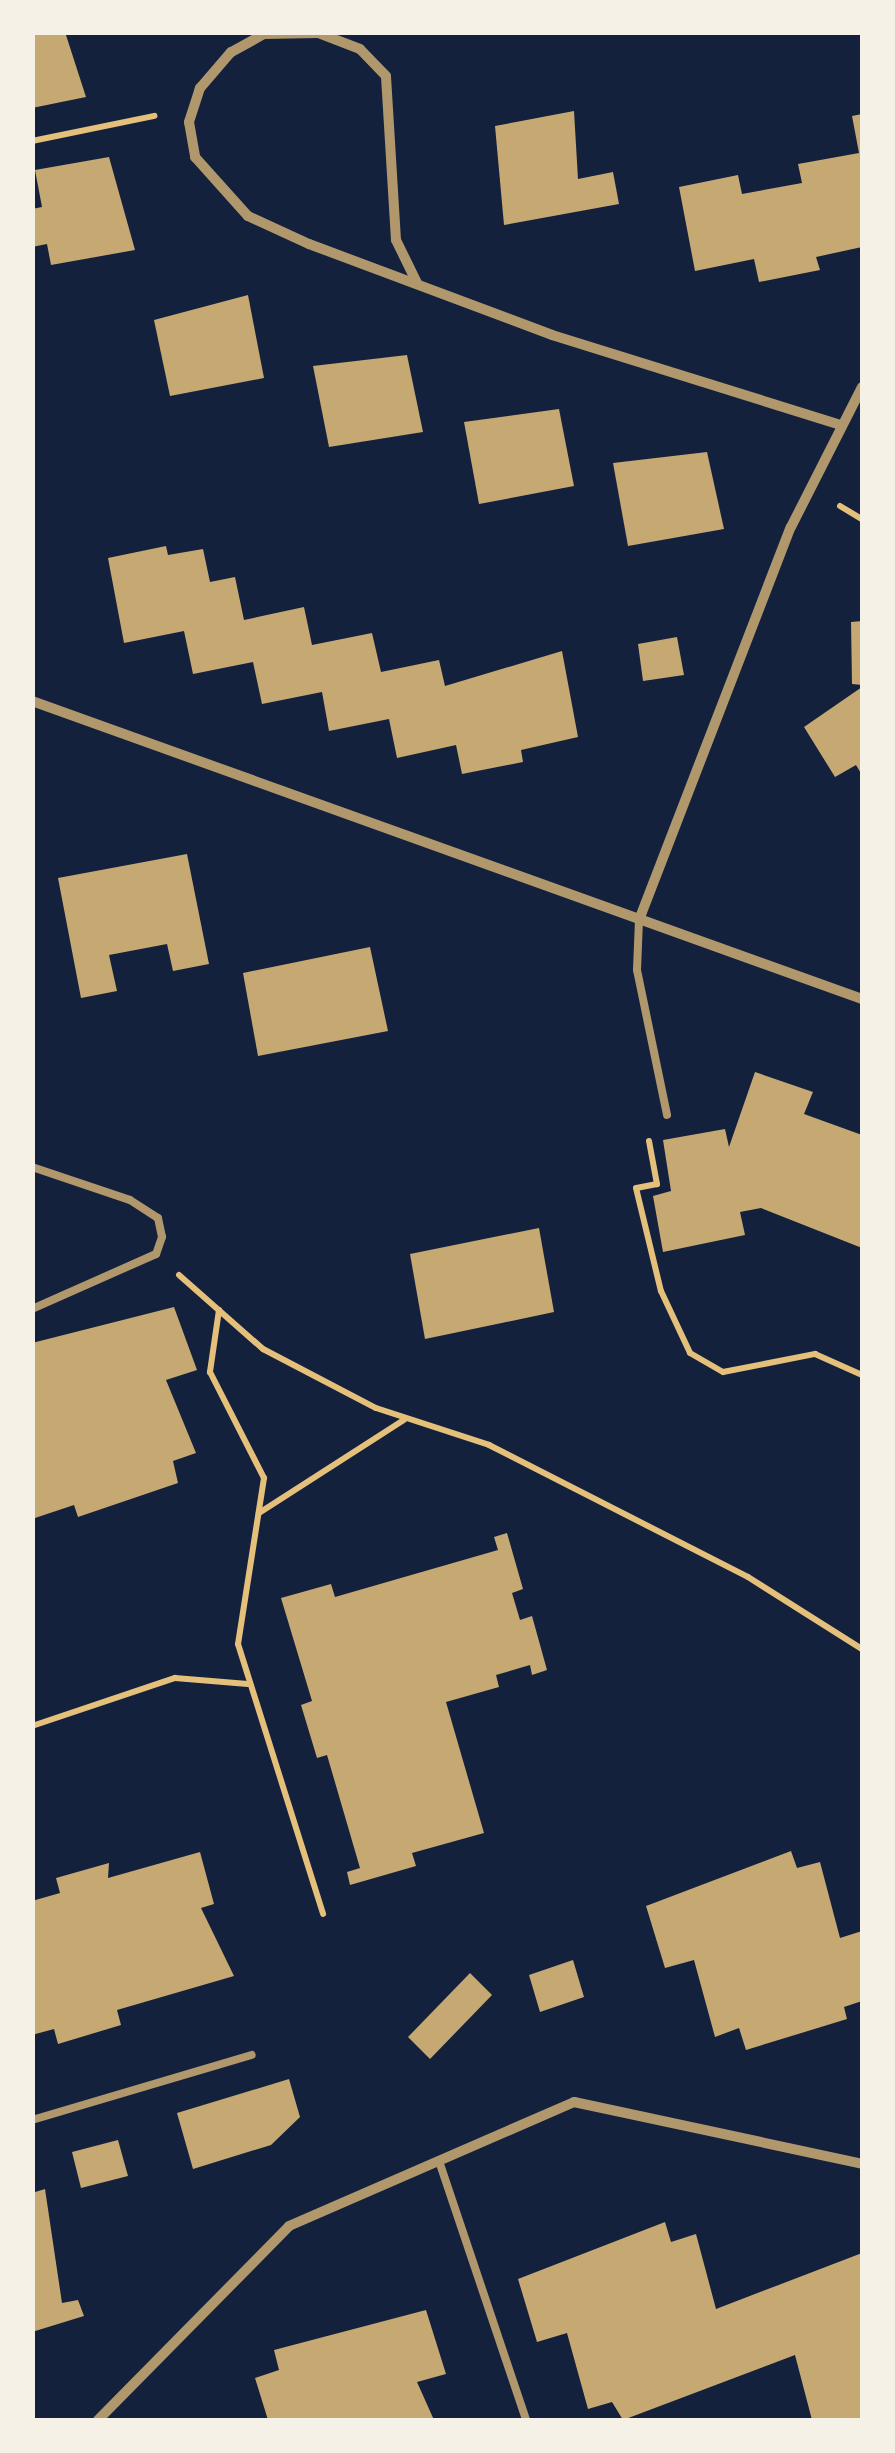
<!DOCTYPE html>
<html>
<head>
<meta charset="utf-8">
<style>
	body { margin:0 }
	#map { position:relative; width:895px; height:2453px; overflow:hidden; background:#14213d; font-family:"Titillium Web",sans-serif }
	div>[style] { position:absolute }
	[style*='--x'] { left:calc(var(--x)*1px); top:calc(var(--y)*1px); width:calc(var(--w)*1px); rotate:calc(var(--a)*1deg) }
	.building>* { inset:0; background:#c6a872 }
	.path>* { height:6px; margin:-3px; padding:0 3px; transform-origin:3px; border-radius:3px; background:#e5c07b }
	.service>* { height:8px; margin:-4px; padding:0 4px; transform-origin:4px; border-radius:4px; background:#b1986c }
	.minor>* { height:10px; margin:-5px; padding:0 5px; transform-origin:5px; border-radius:5px; background:#b1986c }
	span { translate:-50% -50%; white-space:nowrap; text-align:center; line-height:1.15; -webkit-text-stroke:8px #f6f1e7; paint-order:stroke }
	.frame { position:absolute; inset:0; border:35px solid #f6f1e7; pointer-events:none }
</style>
</head>
<body>
<div id="map">
	<div class="building">
		<div style="clip-path:polygon(32px 32px,65px 32px,86px 97px,32px 108px)"></div>
		<div style="clip-path:polygon(574px 111px,578px 179px,613px 172px,619px 204px,504px 225px,495px 126px)"></div>
		<div style="clip-path:polygon(862px 114px,862px 247px,816px 257px,820px 270px,759px 282px,754px 259px,695px 271px,679px 187px,738px 175px,742px 194px,802px 183px,798px 164px,859px 153px,852px 116px)"></div>
		<div style="clip-path:polygon(109px 157px,135px 250px,51px 265px,47px 244px,32px 247px,32px 209px,42px 207px,35px 170px)"></div>
		<div style="clip-path:polygon(248px 295px,264px 378px,170px 396px,154px 320px)"></div>
		<div style="clip-path:polygon(407px 355px,423px 432px,329px 447px,313px 366px)"></div>
		<div style="clip-path:polygon(559px 409px,574px 486px,479px 504px,464px 422px)"></div>
		<div style="clip-path:polygon(707px 452px,724px 529px,628px 546px,613px 463px)"></div>
		<div style="clip-path:polygon(166px 546px,168px 555px,203px 549px,210px 582px,235px 577px,244px 620px,304px 607px,312px 645px,372px 633px,381px 672px,439px 660px,445px 686px,562px 651px,578px 737px,521px 750px,523px 762px,462px 774px,456px 745px,397px 758px,389px 719px,329px 731px,322px 692px,262px 704px,253px 662px,193px 674px,184px 631px,124px 643px,108px 558px)"></div>
		<div style="clip-path:polygon(862px 621px,862px 685px,852px 684px,851px 622px)"></div>
		<div style="clip-path:polygon(677px 637px,684px 675px,643px 681px,638px 644px)"></div>
		<div style="clip-path:polygon(862px 687px,862px 775px,856px 765px,835px 777px,804px 727px)"></div>
		<div style="clip-path:polygon(187px 854px,209px 964px,173px 971px,167px 944px,109px 955px,117px 991px,81px 998px,58px 878px)"></div>
		<div style="clip-path:polygon(370px 947px,388px 1031px,258px 1056px,243px 973px)"></div>
		<div style="clip-path:polygon(755px 1072px,813px 1092px,804px 1114px,862px 1135px,862px 1248px,761px 1208px,740px 1212px,745px 1235px,663px 1252px,653px 1196px,671px 1191px,663px 1140px,725px 1129px,729px 1147px)"></div>
		<div style="clip-path:polygon(539px 1228px,554px 1312px,425px 1339px,410px 1254px)"></div>
		<div style="clip-path:polygon(174px 1307px,197px 1370px,166px 1380px,196px 1453px,173px 1461px,178px 1483px,78px 1517px,74px 1505px,32px 1519px,32px 1343px)"></div>
		<div style="clip-path:polygon(507px 1533px,523px 1589px,512px 1593px,520px 1620px,532px 1616px,547px 1670px,532px 1675px,530px 1665px,496px 1675px,499px 1687px,446px 1702px,484px 1833px,412px 1853px,416px 1866px,350px 1885px,347px 1872px,360px 1868px,327px 1755px,317px 1758px,301px 1705px,312px 1701px,281px 1598px,331px 1584px,335px 1597px,498px 1550px,494px 1537px)"></div>
		<div style="clip-path:polygon(791px 1851px,797px 1868px,820px 1862px,840px 1938px,862px 1931px,862px 2001px,844px 2007px,847px 2019px,746px 2050px,739px 2028px,715px 2037px,694px 1960px,665px 1968px,646px 1906px)"></div>
		<div style="clip-path:polygon(200px 1852px,214px 1904px,201px 1908px,234px 1976px,117px 2010px,121px 2025px,58px 2044px,54px 2029px,32px 2035px,32px 1901px,60px 1893px,56px 1878px,109px 1863px,108px 1878px)"></div>
		<div style="clip-path:polygon(573px 1960px,584px 1997px,540px 2012px,529px 1975px)"></div>
		<div style="clip-path:polygon(470px 1973px,492px 1995px,430px 2059px,408px 2037px)"></div>
		<div style="clip-path:polygon(289px 2079px,300px 2117px,271px 2145px,193px 2169px,177px 2113px)"></div>
		<div style="clip-path:polygon(118px 2140px,128px 2176px,81px 2188px,72px 2152px)"></div>
		<div style="clip-path:polygon(45px 2189px,62px 2303px,78px 2300px,84px 2316px,32px 2332px,32px 2193px)"></div>
		<div style="clip-path:polygon(665px 2222px,671px 2242px,696px 2234px,716px 2309px,862px 2253px,862px 2420px,812px 2420px,795px 2355px,623px 2420px,612px 2402px,588px 2409px,567px 2333px,537px 2342px,518px 2279px)"></div>
		<div style="clip-path:polygon(426px 2310px,446px 2374px,417px 2382px,434px 2420px,268px 2420px,255px 2378px,279px 2370px,274px 2350px)"></div>
	</div>
	<div class="path">
		<div style="--x:32;--y:141;--w:125;--a:-11.6"></div>
		<div style="--x:840;--y:506;--w:26;--a:31"></div>
		<div style="--x:649;--y:1141;--w:44;--a:79.5"></div>
		<div style="--x:657;--y:1184;--w:21;--a:169"></div>
		<div style="--x:636;--y:1188;--w:106;--a:76.4"></div>
		<div style="--x:661;--y:1291;--w:68;--a:64.9"></div>
		<div style="--x:690;--y:1353;--w:38;--a:30"></div>
		<div style="--x:723;--y:1372;--w:94;--a:-11.1"></div>
		<div style="--x:815;--y:1354;--w:51;--a:24.1"></div>
		<div style="--x:179;--y:1275;--w:112;--a:41.4"></div>
		<div style="--x:263;--y:1349;--w:127;--a:27.6"></div>
		<div style="--x:376;--y:1408;--w:119;--a:18.1"></div>
		<div style="--x:489;--y:1445;--w:291;--a:27"></div>
		<div style="--x:748;--y:1577;--w:135;--a:32.3"></div>
		<div style="--x:219;--y:1310;--w:63;--a:98.3"></div>
		<div style="--x:210;--y:1372;--w:119;--a:63"></div>
		<div style="--x:264;--y:1478;--w:168;--a:98.9"></div>
		<div style="--x:238;--y:1644;--w:283;--a:72.5"></div>
		<div style="--x:259;--y:1513;--w:172;--a:-32.7"></div>
		<div style="--x:32;--y:1726;--w:151;--a:-18.6"></div>
		<div style="--x:175;--y:1678;--w:73;--a:4.7"></div>
	</div>
	<div class="service">
		<div style="--x:639;--y:920;--w:50;--a:92.3"></div>
		<div style="--x:637;--y:970;--w:148;--a:78.3"></div>
		<div style="--x:32;--y:1167;--w:103;--a:18.6"></div>
		<div style="--x:130;--y:1200;--w:33;--a:33"></div>
		<div style="--x:158;--y:1218;--w:19;--a:78"></div>
		<div style="--x:162;--y:1237;--w:18;--a:109"></div>
		<div style="--x:156;--y:1254;--w:136;--a:156.1"></div>
		<div style="--x:32;--y:2120;--w:229;--a:-16.5"></div>
		<div style="--x:439;--y:2161;--w:273;--a:71.4"></div>
	</div>
	<div class="minor">
		<div style="--x:417;--y:283;--w:48;--a:-116"></div>
		<div style="--x:396;--y:240;--w:164;--a:-93.5"></div>
		<div style="--x:386;--y:76;--w:37;--a:-134"></div>
		<div style="--x:360;--y:49;--w:45;--a:-159.1"></div>
		<div style="--x:318;--y:33;--w:54;--a:178.9"></div>
		<div style="--x:264;--y:34;--w:38;--a:151"></div>
		<div style="--x:231;--y:52;--w:48;--a:130.7"></div>
		<div style="--x:200;--y:88;--w:36;--a:108"></div>
		<div style="--x:189;--y:122;--w:36;--a:80"></div>
		<div style="--x:195;--y:157;--w:79;--a:48.1"></div>
		<div style="--x:248;--y:216;--w:67;--a:24.7"></div>
		<div style="--x:309;--y:244;--w:259;--a:20.5"></div>
		<div style="--x:552;--y:335;--w:299;--a:17.3"></div>
		<div style="--x:32;--y:701;--w:882;--a:19.75"></div>
		<div style="--x:639;--y:920;--w:421;--a:-68.9"></div>
		<div style="--x:791;--y:527;--w:157;--a:-63.1"></div>
		<div style="--x:98;--y:2420;--w:272;--a:-45.4"></div>
		<div style="--x:289;--y:2226;--w:311;--a:-23.5"></div>
		<div style="--x:574;--y:2102;--w:295;--a:12.1"></div>
	</div>
	<div class="frame"></div>
</div>
</body>
</html>
